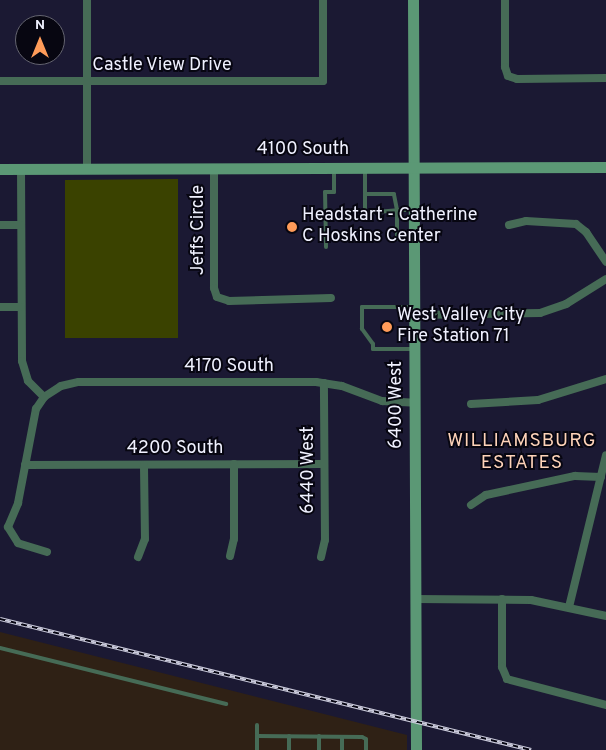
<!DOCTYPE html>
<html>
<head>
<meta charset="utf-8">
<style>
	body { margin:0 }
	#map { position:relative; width:606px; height:750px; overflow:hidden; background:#1b1933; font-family:Overpass,sans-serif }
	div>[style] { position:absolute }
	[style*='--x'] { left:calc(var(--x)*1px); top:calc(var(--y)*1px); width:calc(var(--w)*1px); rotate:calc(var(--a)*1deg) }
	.industrial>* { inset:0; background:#2f2115 }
	.green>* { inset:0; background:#3a4200 }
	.lane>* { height:4px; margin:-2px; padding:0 2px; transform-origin:2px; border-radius:2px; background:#466b56 }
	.street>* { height:8px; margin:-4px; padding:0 4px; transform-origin:4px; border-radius:4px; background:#466b56 }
	.secondary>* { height:11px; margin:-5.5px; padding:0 5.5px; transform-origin:5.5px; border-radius:5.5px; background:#5b9875 }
	.rail>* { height:4px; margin-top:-2px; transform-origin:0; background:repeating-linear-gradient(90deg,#070611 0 5.5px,#cbcbdb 0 11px); box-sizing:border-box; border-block:1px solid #cbcbdb }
	.dots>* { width:14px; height:14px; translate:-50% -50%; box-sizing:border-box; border:2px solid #070611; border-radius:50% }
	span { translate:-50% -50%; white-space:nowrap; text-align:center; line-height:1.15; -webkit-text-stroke:4px #070611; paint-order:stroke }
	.street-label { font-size:18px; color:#f0f1ff }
	.poi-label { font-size:18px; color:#f0f1ff }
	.left { translate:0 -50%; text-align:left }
	.neighbourhood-label { font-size:19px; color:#fed3b9; letter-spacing:1px }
	.north { position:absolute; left:15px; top:15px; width:50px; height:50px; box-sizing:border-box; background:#070611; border:1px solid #646470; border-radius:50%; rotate:0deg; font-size:14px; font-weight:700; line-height:20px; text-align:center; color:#f0f1ff }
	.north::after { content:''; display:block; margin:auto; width:18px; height:22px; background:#ff9b59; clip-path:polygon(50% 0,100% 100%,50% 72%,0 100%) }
</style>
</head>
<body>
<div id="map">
	<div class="industrial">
		<div style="clip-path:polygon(0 632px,407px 735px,407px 750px,0 750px)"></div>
	</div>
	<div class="green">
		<div style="clip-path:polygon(178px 179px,178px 338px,65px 338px,65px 180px)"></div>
	</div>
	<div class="lane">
		<div style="--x:365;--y:170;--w:43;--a:90"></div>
		<div style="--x:365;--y:213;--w:32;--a:-5"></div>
		<div style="--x:397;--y:210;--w:16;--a:-101"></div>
		<div style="--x:394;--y:194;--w:29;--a:180"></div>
		<div style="--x:397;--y:239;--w:29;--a:-90"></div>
		<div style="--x:397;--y:210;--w:15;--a:0"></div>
		<div style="--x:326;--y:247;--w:55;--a:-91"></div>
		<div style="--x:325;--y:192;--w:9;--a:0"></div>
		<div style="--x:334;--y:192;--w:21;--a:-90"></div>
		<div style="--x:412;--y:349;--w:39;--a:180"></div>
		<div style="--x:373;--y:349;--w:5;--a:-90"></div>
		<div style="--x:373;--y:344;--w:19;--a:-126"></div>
		<div style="--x:362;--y:329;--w:22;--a:-90"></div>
		<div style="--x:362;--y:307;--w:50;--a:0"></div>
		<div style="--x:0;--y:648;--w:233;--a:13.9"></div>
		<div style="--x:257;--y:725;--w:25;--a:90"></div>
		<div style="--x:257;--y:736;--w:105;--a:0.5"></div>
		<div style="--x:362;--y:737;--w:4;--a:27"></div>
		<div style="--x:366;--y:739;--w:11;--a:90"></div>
		<div style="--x:319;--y:736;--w:14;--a:90"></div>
		<div style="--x:342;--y:737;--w:13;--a:90"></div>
		<div style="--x:289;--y:750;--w:14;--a:-90"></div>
	</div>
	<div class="street">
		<div style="--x:505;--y:0;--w:67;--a:90"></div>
		<div style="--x:505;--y:67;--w:9;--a:72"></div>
		<div style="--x:508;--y:76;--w:9;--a:18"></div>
		<div style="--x:517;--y:79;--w:89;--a:-0.6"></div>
		<div style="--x:0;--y:81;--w:323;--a:0"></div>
		<div style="--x:323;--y:81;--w:81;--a:-90"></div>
		<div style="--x:214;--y:168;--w:120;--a:90"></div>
		<div style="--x:214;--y:288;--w:9;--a:72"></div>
		<div style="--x:217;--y:297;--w:13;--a:18"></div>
		<div style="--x:229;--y:301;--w:102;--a:-1.7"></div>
		<div style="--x:21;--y:169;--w:192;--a:89.7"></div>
		<div style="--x:22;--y:361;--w:21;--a:73"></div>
		<div style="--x:28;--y:381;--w:23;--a:45"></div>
		<div style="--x:87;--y:169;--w:169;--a:-90"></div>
		<div style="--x:0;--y:225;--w:21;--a:0"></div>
		<div style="--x:509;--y:225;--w:17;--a:-13"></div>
		<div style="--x:526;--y:221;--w:50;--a:3.4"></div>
		<div style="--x:576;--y:224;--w:13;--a:39"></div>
		<div style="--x:586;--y:232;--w:36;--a:56"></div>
		<div style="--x:0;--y:307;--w:21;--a:0"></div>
		<div style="--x:414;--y:315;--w:126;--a:-0.9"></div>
		<div style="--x:540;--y:313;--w:28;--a:-19"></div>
		<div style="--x:566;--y:304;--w:47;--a:-32"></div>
		<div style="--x:471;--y:404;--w:67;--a:-3.4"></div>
		<div style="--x:538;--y:400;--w:71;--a:-17.2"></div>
		<div style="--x:25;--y:465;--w:299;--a:-0.2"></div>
		<div style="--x:471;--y:505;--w:18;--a:-34"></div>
		<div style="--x:486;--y:495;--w:91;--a:-12.1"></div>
		<div style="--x:575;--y:476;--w:26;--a:2"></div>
		<div style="--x:47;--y:552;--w:30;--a:-163"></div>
		<div style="--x:18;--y:543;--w:19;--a:-122"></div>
		<div style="--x:8;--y:527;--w:26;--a:-67"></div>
		<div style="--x:18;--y:503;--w:96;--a:-79.2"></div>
		<div style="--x:36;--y:409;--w:14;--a:-56"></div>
		<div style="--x:44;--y:397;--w:20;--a:-33"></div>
		<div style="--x:61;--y:386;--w:18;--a:-13"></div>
		<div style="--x:79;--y:382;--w:237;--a:0"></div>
		<div style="--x:316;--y:382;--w:26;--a:9"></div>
		<div style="--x:342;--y:386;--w:43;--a:20.6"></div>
		<div style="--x:382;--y:401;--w:33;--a:3"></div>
		<div style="--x:230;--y:556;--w:17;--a:-77"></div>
		<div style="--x:234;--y:539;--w:75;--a:-90"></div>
		<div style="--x:138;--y:557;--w:19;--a:-69"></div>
		<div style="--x:145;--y:539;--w:74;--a:-90.8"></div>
		<div style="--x:321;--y:557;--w:17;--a:-77"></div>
		<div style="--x:325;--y:540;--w:157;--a:-90.4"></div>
		<div style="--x:415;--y:599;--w:116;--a:0.5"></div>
		<div style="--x:531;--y:600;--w:77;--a:12"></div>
		<div style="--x:502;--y:599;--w:68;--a:90"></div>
		<div style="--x:502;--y:667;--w:13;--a:67"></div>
		<div style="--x:507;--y:679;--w:102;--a:14.7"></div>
		<div style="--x:569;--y:607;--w:156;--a:-76.3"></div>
	</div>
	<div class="secondary">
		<div style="--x:413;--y:0;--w:750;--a:89.77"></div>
		<div style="--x:0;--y:169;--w:606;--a:-0.19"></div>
	</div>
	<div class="rail">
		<div style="--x:0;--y:619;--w:547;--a:13.86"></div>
	</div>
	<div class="dots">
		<div style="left:292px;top:227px;background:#ff9b59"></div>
		<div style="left:387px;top:327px;background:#ff9b59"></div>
	</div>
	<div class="street-label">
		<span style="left:162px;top:66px">Castle View Drive</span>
		<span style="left:303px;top:150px">4100 South</span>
		<span style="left:199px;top:230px;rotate:-90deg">Jeffs Circle</span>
		<span style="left:229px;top:367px">4170 South</span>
		<span style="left:397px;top:405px;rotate:-90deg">6400 West</span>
		<span style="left:175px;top:449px">4200 South</span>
		<span style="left:309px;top:470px;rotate:-90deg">6440 West</span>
	</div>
	<div class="poi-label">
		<span class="left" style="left:302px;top:227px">Headstart - Catherine<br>C Hoskins Center</span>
		<span class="left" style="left:397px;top:327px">West Valley City<br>Fire Station 71</span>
	</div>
	<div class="neighbourhood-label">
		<span style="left:522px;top:453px">WILLIAMSBURG<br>ESTATES</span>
	</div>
	<div class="north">N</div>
</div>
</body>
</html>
